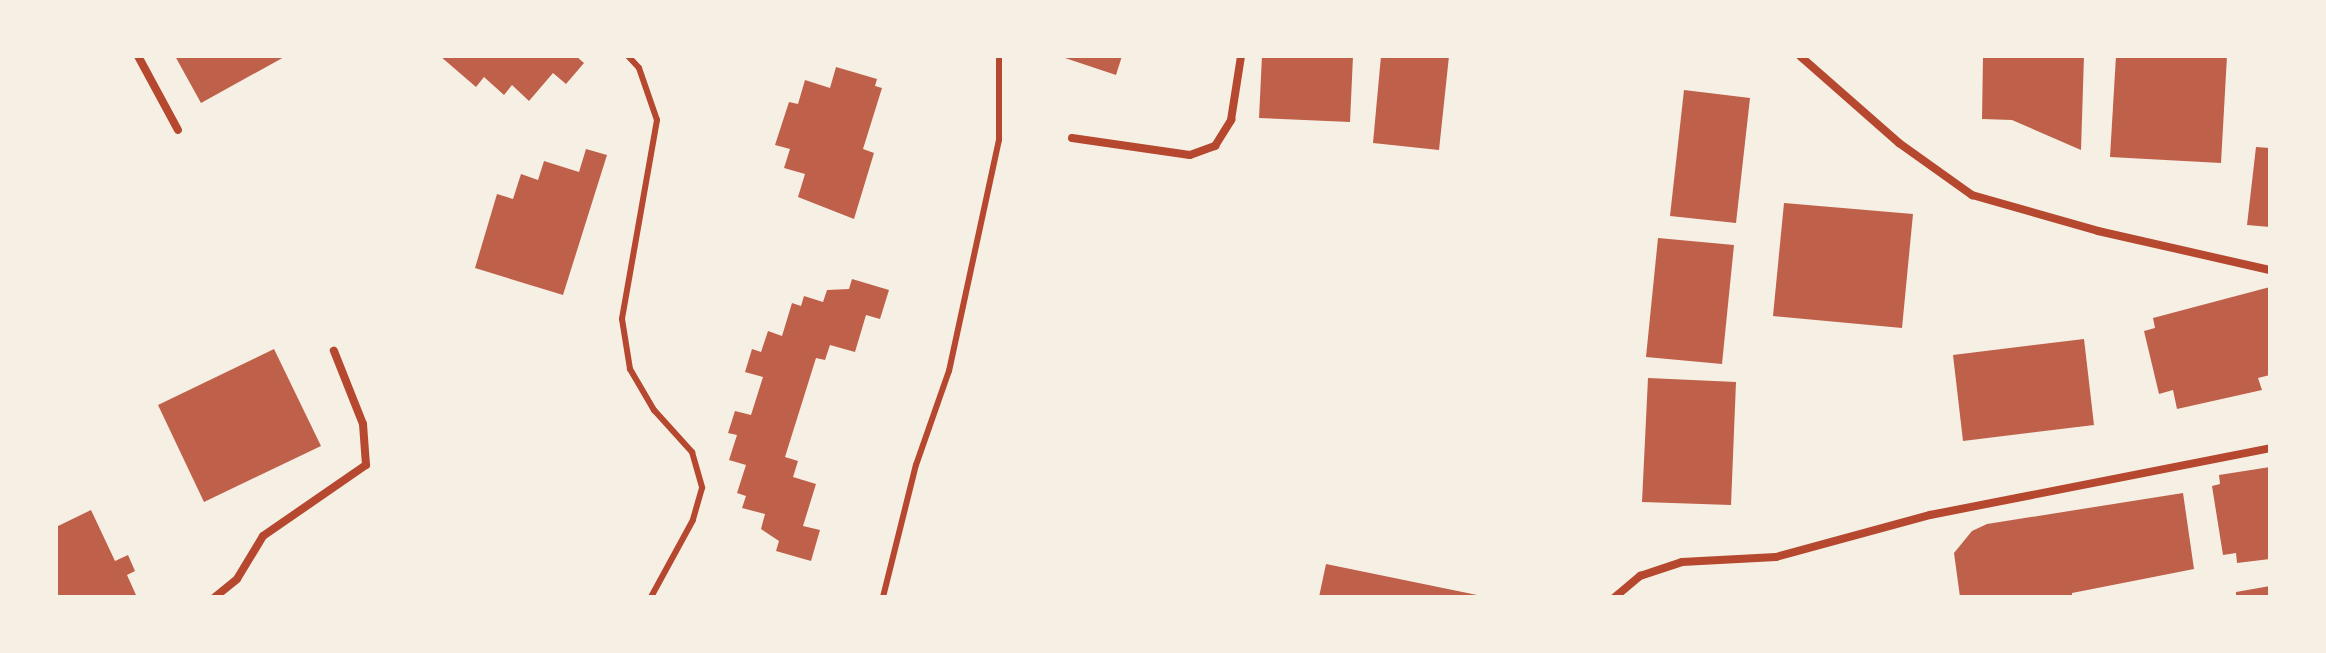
<!DOCTYPE html>
<html>
<head>
<meta charset="utf-8">
<style>
	body { margin:0 }
	#map { position:relative; width:2326px; height:653px; overflow:hidden; background:#f6efe4; font-family:"Varela Round",sans-serif }
	div>[style] { position:absolute }
	[style*='--x'] { left:calc(var(--x)*1px); top:calc(var(--y)*1px); width:calc(var(--w)*1px); rotate:calc(var(--a)*1deg) }
	.building>* { inset:0; background:#bf614a }
	.service>* { height:6px; margin:-3px; padding:0 3px; transform-origin:3px; border-radius:3px; background:#b5482f }
	.minor>* { height:8px; margin:-4px; padding:0 4px; transform-origin:4px; border-radius:4px; background:#b5482f }
	span { translate:-50% -50%; white-space:nowrap; text-align:center; line-height:1.15; -webkit-text-stroke:6px #f6efe4; paint-order:stroke }
	.frame { position:absolute; inset:0; border:58px solid #f6efe4; pointer-events:none }
</style>
</head>
<body>
<div id="map">
	<div class="building">
		<div style="clip-path:polygon(175px 56px,286px 56px,201px 103px)"></div>
		<div style="clip-path:polygon(440px 56px,576px 56px,584px 63px,566px 84px,553px 73px,529px 101px,512px 85px,504px 95px,484px 77px,476px 87px)"></div>
		<div style="clip-path:polygon(1059px 56px,1122px 56px,1116px 75px)"></div>
		<div style="clip-path:polygon(1262px 56px,1353px 56px,1350px 122px,1259px 118px)"></div>
		<div style="clip-path:polygon(1381px 56px,1449px 56px,1439px 150px,1373px 143px)"></div>
		<div style="clip-path:polygon(1983px 56px,2084px 56px,2081px 150px,2012px 120px,1982px 119px)"></div>
		<div style="clip-path:polygon(2116px 56px,2227px 56px,2221px 163px,2110px 157px)"></div>
		<div style="clip-path:polygon(836px 67px,877px 79px,875px 86px,882px 88px,863px 149px,874px 153px,854px 219px,798px 197px,805px 174px,784px 168px,790px 149px,775px 145px,789px 102px,798px 104px,805px 80px,830px 88px)"></div>
		<div style="clip-path:polygon(1684px 90px,1750px 98px,1736px 223px,1670px 216px)"></div>
		<div style="clip-path:polygon(2256px 147px,2270px 148px,2270px 227px,2247px 225px)"></div>
		<div style="clip-path:polygon(586px 149px,607px 155px,563px 295px,475px 268px,497px 194px,513px 199px,521px 174px,538px 180px,544px 161px,579px 172px)"></div>
		<div style="clip-path:polygon(1784px 203px,1913px 214px,1902px 328px,1773px 316px)"></div>
		<div style="clip-path:polygon(1658px 238px,1734px 245px,1722px 364px,1646px 357px)"></div>
		<div style="clip-path:polygon(852px 279px,889px 290px,880px 319px,866px 315px,855px 352px,830px 345px,825px 360px,816px 358px,785px 457px,798px 461px,793px 477px,816px 484px,803px 526px,820px 530px,811px 561px,776px 551px,779px 541px,761px 529px,765px 514px,742px 508px,746px 496px,737px 493px,746px 465px,729px 460px,737px 435px,728px 433px,735px 411px,751px 415px,763px 377px,745px 372px,752px 349px,761px 352px,768px 331px,782px 336px,792px 303px,801px 306px,804px 296px,823px 302px,827px 290px,849px 289px)"></div>
		<div style="clip-path:polygon(2270px 287px,2270px 375px,2258px 378px,2262px 390px,2177px 409px,2173px 390px,2159px 394px,2144px 331px,2155px 328px,2153px 318px)"></div>
		<div style="clip-path:polygon(2084px 339px,2094px 425px,1963px 441px,1953px 355px)"></div>
		<div style="clip-path:polygon(274px 349px,321px 446px,204px 502px,158px 405px)"></div>
		<div style="clip-path:polygon(1648px 378px,1736px 382px,1731px 505px,1642px 502px)"></div>
		<div style="clip-path:polygon(2270px 467px,2270px 559px,2237px 563px,2236px 553px,2223px 555px,2212px 486px,2220px 484px,2219px 475px)"></div>
		<div style="clip-path:polygon(2183px 493px,2194px 569px,2072px 593px,2072px 597px,1960px 597px,1954px 553px,1972px 531px,1987px 524px)"></div>
		<div style="clip-path:polygon(91px 510px,115px 561px,128px 555px,135px 571px,127px 575px,136px 595px,56px 597px,56px 527px)"></div>
		<div style="clip-path:polygon(1326px 564px,1482px 596px,1482px 597px,1319px 597px)"></div>
		<div style="clip-path:polygon(2270px 586px,2270px 597px,2236px 597px,2236px 592px)"></div>
	</div>
	<div class="service">
		<div style="--x:628;--y:56;--w:16;--a:47"></div>
		<div style="--x:639;--y:68;--w:55;--a:70.9"></div>
		<div style="--x:657;--y:120;--w:202;--a:100"></div>
		<div style="--x:622;--y:319;--w:51;--a:80.9"></div>
		<div style="--x:630;--y:369;--w:48;--a:59.7"></div>
		<div style="--x:654;--y:410;--w:57;--a:47.9"></div>
		<div style="--x:692;--y:452;--w:37;--a:74"></div>
		<div style="--x:702;--y:488;--w:33;--a:106"></div>
		<div style="--x:693;--y:520;--w:88;--a:118.6"></div>
		<div style="--x:883;--y:597;--w:136;--a:-76"></div>
		<div style="--x:916;--y:465;--w:100;--a:-70.7"></div>
		<div style="--x:949;--y:371;--w:236;--a:-77.8"></div>
		<div style="--x:999;--y:140;--w:84;--a:-90"></div>
	</div>
	<div class="minor">
		<div style="--x:138;--y:56;--w:84;--a:61.6"></div>
		<div style="--x:1800;--y:56;--w:132;--a:41.3"></div>
		<div style="--x:1899;--y:143;--w:90;--a:35.5"></div>
		<div style="--x:1972;--y:195;--w:131;--a:15.9"></div>
		<div style="--x:2098;--y:231;--w:176;--a:12.8"></div>
		<div style="--x:1072;--y:138;--w:119;--a:8.2"></div>
		<div style="--x:1190;--y:155;--w:27;--a:-20"></div>
		<div style="--x:1215;--y:146;--w:31;--a:-58"></div>
		<div style="--x:1231;--y:120;--w:65;--a:-81.1"></div>
		<div style="--x:215;--y:597;--w:28;--a:-39"></div>
		<div style="--x:237;--y:579;--w:50;--a:-58.8"></div>
		<div style="--x:263;--y:536;--w:125;--a:-34.6"></div>
		<div style="--x:366;--y:465;--w:41;--a:-94.2"></div>
		<div style="--x:363;--y:424;--w:79;--a:-111.7"></div>
		<div style="--x:1615;--y:597;--w:33;--a:-40"></div>
		<div style="--x:1640;--y:576;--w:44;--a:-18.4"></div>
		<div style="--x:1682;--y:562;--w:94;--a:-3"></div>
		<div style="--x:1776;--y:557;--w:160;--a:-15.3"></div>
		<div style="--x:1930;--y:515;--w:347;--a:-11.1"></div>
	</div>
	<div class="frame"></div>
</div>
</body>
</html>
